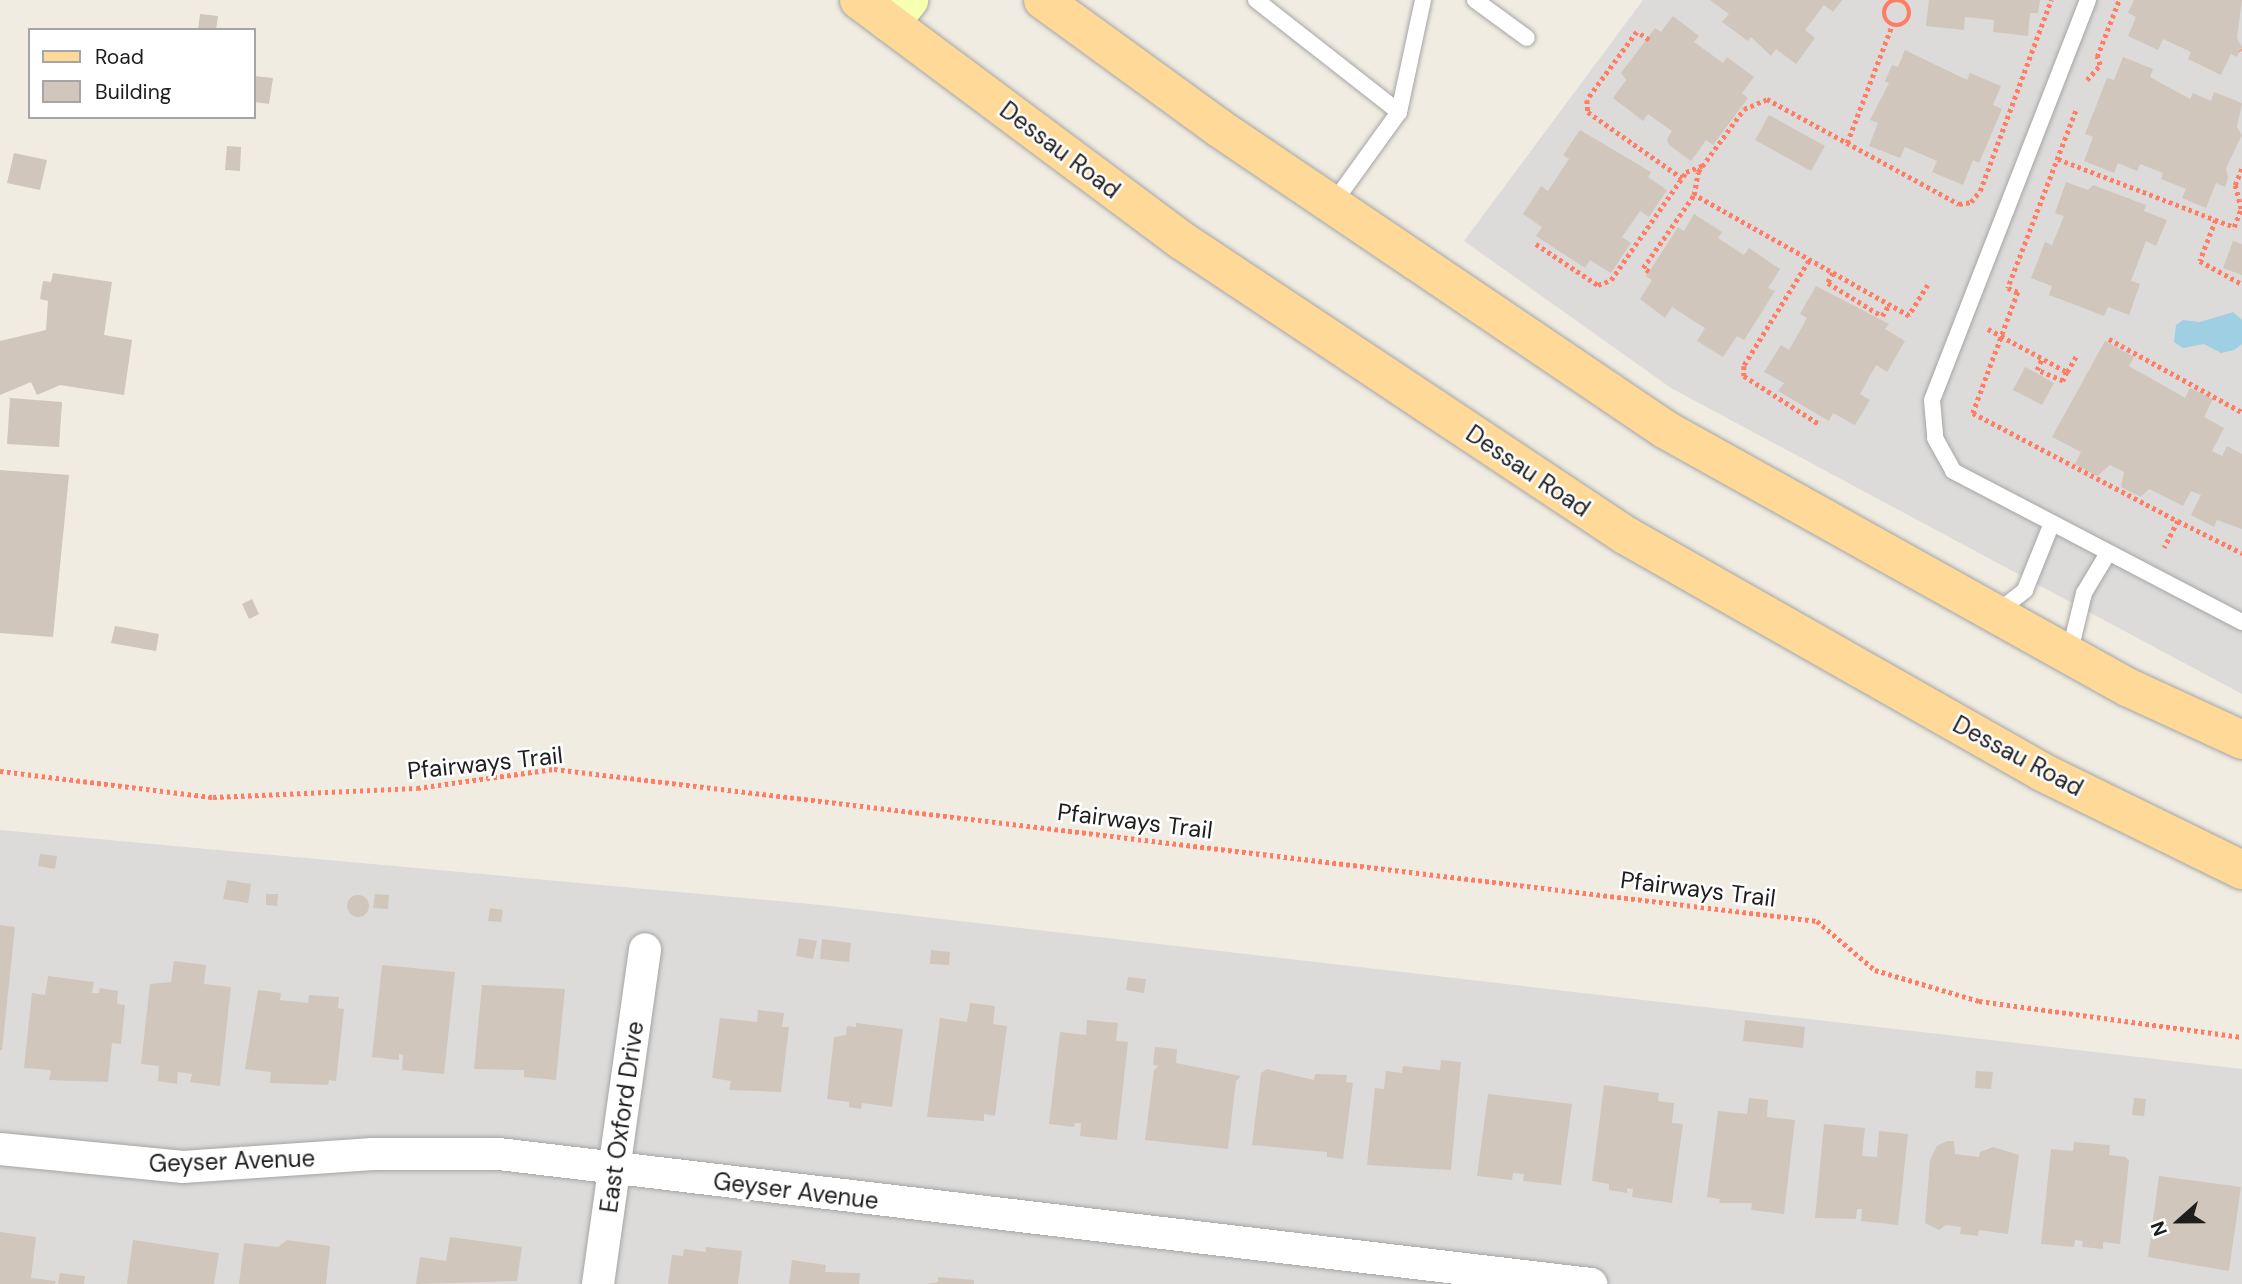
<!DOCTYPE html>
<html>
<head>
<meta charset="utf-8">
<style>
	body { margin:0 }
	#map { position:relative; width:2242px; height:1284px; overflow:hidden; background:#f0ece2; font-family:"DM Sans",sans-serif }
	div>[style] { position:absolute }
	[style*='--x'] { left:calc(var(--x)*1px); top:calc(var(--y)*1px); width:calc(var(--w)*1px); rotate:calc(var(--a)*1deg) }
	.residential>* { inset:0; background:#dcdbda }
	.water>* { inset:0; background:#9ecfe2 }
	.building>* { inset:0; background:#d0c6bb }
	.round { border-radius:50% }
	.path>* { height:4.5px; margin-top:-2.25px; transform-origin:0; background:repeating-linear-gradient(90deg,#ff7d64 0 3.5px,transparent 0 7px) }
	.path>.ring { margin:-2.25px; padding:0; box-sizing:content-box; background:none; border:4.5px solid #ff7d64; border-radius:50% }
	.roads { filter:drop-shadow(0 0 2px #a5a5a5) drop-shadow(0 0 2px #a5a5a5) }
	.lane>* { height:16px; margin:-8px; padding:0 8px; transform-origin:8px; border-radius:8px; background:#fff }
	.street>* { height:32px; margin:-16px; padding:0 16px; transform-origin:16px; border-radius:16px; background:#fff }
	.secondary>* { height:38px; margin:-19px; padding:0 19px; transform-origin:19px; border-radius:19px; background:#f7ffb1 }
	.primary>* { height:38px; margin:-19px; padding:0 19px; transform-origin:19px; border-radius:19px; background:#ffd998 }
	span { translate:-50% -50%; white-space:nowrap; text-align:center; line-height:1.15; -webkit-text-stroke:5px #fff; paint-order:stroke }
	.street-label { font-size:24px; color:#1e1e1e }
	.legend { position:absolute; left:28px; top:28px; width:228px; height:91px; box-sizing:border-box; background:#fff; border:2px solid #a5a5a5; margin:0; padding:9px 12px; list-style:none; font-size:21px; color:#1e1e1e }
	.legend li { display:flex; align-items:center; gap:14px; height:35px }
	.legend b { width:35px; border:2px solid #a5a5a5 }
	.north { position:absolute; left:2144px; top:1186px; width:70px; height:70px; -webkit-text-stroke:5px #fff; paint-order:stroke; rotate:249deg; font-size:19px; font-weight:700; line-height:28px; text-align:center; color:#1e1e1e }
	.north::after { content:''; display:block; margin:auto; width:24px; height:32px; background:#1e1e1e; clip-path:polygon(50% 0,100% 100%,50% 72%,0 100%) }
</style>
</head>
<body>
<div id="map">
	<div class="residential">
		<div style="clip-path:polygon(1643px 0,2242px 0,2242px 694px,1671px 388px,1464px 241px)"></div>
		<div style="clip-path:polygon(0 830px,821px 905px,2242px 1069px,2242px 1284px,0 1284px)"></div>
	</div>
	<div class="water">
		<div style="clip-path:polygon(2233px 312px,2242px 320px,2242px 344px,2234px 350px,2221px 353px,2204px 344px,2183px 348px,2174px 342px,2176px 325px,2183px 320px,2200px 322px)"></div>
	</div>
	<div class="building">
		<div style="clip-path:polygon(1710px 0,1842px 0,1833px 12px,1824px 5px,1805px 30px,1815px 38px,1796px 64px,1776px 49px,1771px 56px,1751px 37px,1748px 41px,1722px 22px,1729px 14px)"></div>
		<div style="clip-path:polygon(1929px 0,2040px 0,2038px 13px,2030px 13px,2028px 36px,1993px 32px,1994px 20px,1965px 17px,1964px 30px,1926px 26px)"></div>
		<div style="clip-path:polygon(2134px 0,2242px 0,2237px 38px,2242px 47px,2237px 57px,2231px 54px,2221px 75px,2188px 59px,2191px 52px,2163px 39px,2158px 50px,2128px 36px,2136px 17px,2128px 13px)"></div>
		<div style="clip-path:polygon(200px 14px,218px 16px,216px 30px,198px 30px)"></div>
		<div style="clip-path:polygon(1673px 16px,1699px 36px,1694px 42px,1723px 63px,1727px 57px,1754px 77px,1742px 93px,1748px 98px,1713px 145px,1706px 140px,1691px 161px,1669px 145px,1667px 139px,1672px 131px,1648px 114px,1643px 121px,1613px 98px,1626px 80px,1621px 73px,1655px 28px,1661px 32px)"></div>
		<div style="clip-path:polygon(1905px 50px,1967px 80px,1970px 73px,2001px 86px,1993px 105px,2002px 109px,1979px 163px,1973px 160px,1963px 185px,1932px 172px,1937px 161px,1905px 147px,1900px 158px,1869px 146px,1878px 123px,1870px 120px,1889px 83px,1885px 81px,1892px 65px,1898px 67px)"></div>
		<div style="clip-path:polygon(2123px 57px,2153px 69px,2150px 77px,2190px 99px,2193px 93px,2211px 101px,2214px 92px,2242px 103px,2237px 127px,2242px 135px,2226px 168px,2228px 178px,2225px 187px,2216px 183px,2206px 208px,2182px 198px,2186px 189px,2161px 179px,2163px 173px,2140px 164px,2137px 171px,2118px 163px,2114px 173px,2084px 161px,2093px 137px,2085px 134px,2107px 78px,2114px 80px)"></div>
		<div style="clip-path:polygon(254px 76px,273px 78px,269px 104px,254px 102px)"></div>
		<div style="clip-path:polygon(1769px 115px,1825px 146px,1811px 171px,1755px 140px)"></div>
		<div style="clip-path:polygon(1580px 130px,1651px 172px,1648px 177px,1667px 190px,1649px 217px,1640px 211px,1622px 237px,1631px 243px,1611px 273px,1590px 260px,1585px 268px,1536px 236px,1542px 227px,1523px 214px,1541px 186px,1548px 191px,1569px 159px,1563px 155px)"></div>
		<div style="clip-path:polygon(227px 146px,241px 147px,240px 171px,225px 170px)"></div>
		<div style="clip-path:polygon(14px 153px,47px 160px,40px 190px,7px 183px)"></div>
		<div style="clip-path:polygon(2066px 182px,2088px 190px,2093px 185px,2146px 205px,2144px 211px,2167px 220px,2156px 246px,2146px 241px,2131px 281px,2140px 284px,2129px 315px,2108px 307px,2104px 316px,2073px 304px,2049px 295px,2052px 286px,2031px 278px,2045px 242px,2052px 245px,2064px 216px,2055px 213px)"></div>
		<div style="clip-path:polygon(1694px 214px,1722px 232px,1718px 238px,1744px 255px,1749px 248px,1780px 269px,1768px 288px,1775px 291px,1744px 340px,1737px 336px,1723px 357px,1697px 341px,1705px 328px,1672px 307px,1665px 318px,1640px 299px,1652px 280px,1646px 276px,1649px 272px,1678px 227px,1684px 231px)"></div>
		<div style="clip-path:polygon(2233px 241px,2242px 244px,2242px 275px,2223px 268px)"></div>
		<div style="clip-path:polygon(53px 273px,112px 282px,104px 335px,132px 340px,124px 395px,60px 385px,37px 395px,31px 382px,0 395px,0 341px,46px 330px,48px 301px,40px 299px,43px 281px,51px 282px)"></div>
		<div style="clip-path:polygon(1816px 286px,1889px 324px,1885px 329px,1905px 341px,1887px 372px,1876px 365px,1860px 394px,1870px 400px,1855px 425px,1833px 413px,1829px 421px,1778px 391px,1784px 383px,1764px 372px,1781px 345px,1789px 350px,1807px 318px,1800px 314px)"></div>
		<div style="clip-path:polygon(2105px 341px,2134px 357px,2129px 366px,2182px 396px,2185px 398px,2190px 388px,2213px 399px,2204px 417px,2224px 428px,2212px 451px,2222px 456px,2227px 446px,2242px 454px,2242px 529px,2217px 520px,2214px 527px,2191px 515px,2201px 495px,2191px 491px,2183px 506px,2149px 489px,2141px 497px,2121px 487px,2124px 472px,2110px 465px,2097px 476px,2075px 464px,2081px 452px,2052px 437px)"></div>
		<div style="clip-path:polygon(2025px 367px,2054px 383px,2042px 405px,2013px 390px)"></div>
		<div style="clip-path:polygon(10px 398px,62px 402px,59px 447px,7px 444px)"></div>
		<div style="clip-path:polygon(0 470px,69px 475px,53px 637px,0 633px)"></div>
		<div style="clip-path:polygon(252px 599px,259px 614px,249px 619px,242px 604px)"></div>
		<div style="clip-path:polygon(115px 626px,159px 634px,156px 651px,111px 643px)"></div>
		<div style="clip-path:polygon(40px 854px,57px 856px,55px 869px,38px 866px)"></div>
		<div style="clip-path:polygon(227px 880px,251px 884px,248px 903px,223px 899px)"></div>
		<div style="clip-path:polygon(266px 894px,278px 894px,277px 906px,266px 905px)"></div>
		<div style="clip-path:polygon(375px 894px,389px 895px,388px 909px,373px 908px)"></div>
		<div class="round" style="left:347px;top:895px;width:22px;height:22px"></div>
		<div style="clip-path:polygon(490px 908px,503px 910px,501px 922px,488px 921px)"></div>
		<div style="clip-path:polygon(0 925px,15px 927px,2px 1050px,0 1050px)"></div>
		<div style="clip-path:polygon(799px 938px,817px 941px,813px 959px,796px 956px)"></div>
		<div style="clip-path:polygon(822px 939px,851px 943px,849px 962px,820px 959px)"></div>
		<div style="clip-path:polygon(931px 950px,950px 952px,949px 965px,930px 964px)"></div>
		<div style="clip-path:polygon(174px 961px,206px 965px,204px 984px,231px 987px,220px 1086px,190px 1082px,192px 1074px,178px 1072px,177px 1084px,158px 1081px,159px 1066px,141px 1064px,150px 984px,171px 982px)"></div>
		<div style="clip-path:polygon(382px 965px,455px 972px,444px 1074px,402px 1070px,403px 1055px,399px 1054px,399px 1060px,372px 1057px)"></div>
		<div style="clip-path:polygon(48px 976px,94px 982px,92px 993px,99px 993px,100px 988px,118px 991px,117px 1004px,125px 1005px,121px 1044px,112px 1043px,108px 1082px,49px 1080px,51px 1070px,24px 1068px,32px 993px,45px 995px)"></div>
		<div style="clip-path:polygon(1128px 977px,1146px 979px,1144px 993px,1126px 990px)"></div>
		<div style="clip-path:polygon(482px 985px,565px 989px,556px 1080px,524px 1077px,524px 1070px,474px 1069px)"></div>
		<div style="clip-path:polygon(258px 990px,281px 993px,280px 1000px,308px 1003px,309px 995px,339px 997px,338px 1008px,344px 1009px,336px 1081px,329px 1080px,328px 1085px,270px 1083px,271px 1072px,245px 1069px)"></div>
		<div style="clip-path:polygon(970px 1003px,995px 1006px,993px 1024px,1007px 1026px,995px 1116px,984px 1114px,984px 1121px,927px 1117px,940px 1018px,967px 1022px)"></div>
		<div style="clip-path:polygon(758px 1010px,784px 1013px,782px 1027px,789px 1027px,781px 1092px,729px 1090px,731px 1081px,712px 1078px,720px 1018px,757px 1022px)"></div>
		<div style="clip-path:polygon(1087px 1020px,1118px 1023px,1116px 1041px,1128px 1042px,1117px 1140px,1080px 1136px,1081px 1123px,1075px 1123px,1074px 1127px,1049px 1124px,1060px 1032px,1086px 1035px)"></div>
		<div style="clip-path:polygon(1745px 1020px,1805px 1027px,1803px 1048px,1743px 1041px)"></div>
		<div style="clip-path:polygon(856px 1023px,903px 1029px,892px 1107px,862px 1103px,861px 1109px,849px 1107px,849px 1102px,827px 1099px,834px 1037px,846px 1035px,847px 1026px,856px 1027px)"></div>
		<div style="clip-path:polygon(1155px 1047px,1177px 1049px,1176px 1063px,1241px 1076px,1236px 1081px,1228px 1149px,1145px 1140px,1154px 1070px,1158px 1066px,1153px 1065px)"></div>
		<div style="clip-path:polygon(1441px 1060px,1461px 1062px,1451px 1170px,1367px 1165px,1375px 1088px,1384px 1089px,1386px 1071px,1402px 1073px,1403px 1066px,1440px 1070px)"></div>
		<div style="clip-path:polygon(1267px 1069px,1314px 1080px,1315px 1074px,1347px 1075px,1346px 1082px,1353px 1083px,1343px 1159px,1327px 1157px,1327px 1152px,1252px 1145px,1261px 1073px)"></div>
		<div style="clip-path:polygon(1976px 1071px,1993px 1072px,1991px 1089px,1975px 1088px)"></div>
		<div style="clip-path:polygon(1604px 1085px,1659px 1093px,1658px 1101px,1674px 1103px,1672px 1123px,1683px 1124px,1672px 1203px,1632px 1197px,1633px 1189px,1627px 1188px,1627px 1193px,1609px 1190px,1609px 1184px,1592px 1181px)"></div>
		<div style="clip-path:polygon(1488px 1094px,1572px 1104px,1561px 1185px,1523px 1181px,1524px 1174px,1513px 1173px,1512px 1180px,1477px 1176px)"></div>
		<div style="clip-path:polygon(1749px 1098px,1768px 1100px,1767px 1117px,1795px 1120px,1784px 1214px,1751px 1210px,1752px 1203px,1719px 1203px,1720px 1199px,1707px 1197px,1718px 1111px,1747px 1114px)"></div>
		<div style="clip-path:polygon(2134px 1098px,2146px 1099px,2144px 1116px,2132px 1115px)"></div>
		<div style="clip-path:polygon(1824px 1124px,1865px 1128px,1862px 1156px,1877px 1157px,1879px 1131px,1908px 1134px,1898px 1225px,1861px 1221px,1862px 1209px,1857px 1209px,1856px 1219px,1815px 1218px)"></div>
		<div style="clip-path:polygon(1947px 1141px,1954px 1141px,1955px 1154px,1979px 1157px,1980px 1152px,1993px 1147px,2019px 1155px,2008px 1234px,1979px 1230px,1978px 1236px,1960px 1234px,1961px 1227px,1946px 1225px,1939px 1230px,1925px 1223px,1930px 1160px,1937px 1146px)"></div>
		<div style="clip-path:polygon(2074px 1142px,2110px 1145px,2109px 1155px,2126px 1157px,2129px 1161px,2120px 1244px,2103px 1242px,2103px 1249px,2082px 1247px,2083px 1241px,2075px 1240px,2074px 1247px,2041px 1244px,2051px 1149px,2073px 1151px)"></div>
		<div style="clip-path:polygon(2159px 1176px,2241px 1187px,2229px 1271px,2148px 1257px)"></div>
		<div style="clip-path:polygon(0 1232px,36px 1237px,31px 1278px,56px 1281px,55px 1284px,0 1284px)"></div>
		<div style="clip-path:polygon(450px 1237px,522px 1247px,517px 1281px,416px 1284px,420px 1257px,446px 1261px)"></div>
		<div style="clip-path:polygon(133px 1240px,219px 1253px,214px 1284px,127px 1284px)"></div>
		<div style="clip-path:polygon(287px 1240px,330px 1246px,326px 1284px,239px 1284px,244px 1243px,278px 1247px)"></div>
		<div style="clip-path:polygon(706px 1247px,742px 1251px,738px 1284px,668px 1284px,672px 1255px,683px 1256px,684px 1249px,706px 1252px)"></div>
		<div style="clip-path:polygon(792px 1260px,826px 1265px,825px 1272px,860px 1273px,859px 1284px,789px 1284px)"></div>
		<div style="clip-path:polygon(60px 1273px,85px 1276px,84px 1284px,58px 1284px)"></div>
		<div style="clip-path:polygon(938px 1277px,974px 1280px,974px 1284px,926px 1284px,938px 1282px)"></div>
	</div>
	<div class="path">
		<div class="ring" style="left:1884px;top:0;width:21.5px;height:21.5px"></div>
		<div style="--x:1649;--y:40;--w:14;--a:-146"></div>
		<div style="--x:1637;--y:32;--w:84;--a:126.3"></div>
		<div style="--x:1587;--y:100;--w:12;--a:85"></div>
		<div style="--x:1588;--y:112;--w:115;--a:35.1"></div>
		<div style="--x:2241;--y:49;--w:1;--a:45"></div>
		<div style="--x:2087;--y:80;--w:20;--a:-49"></div>
		<div style="--x:2100;--y:65;--w:9;--a:-111"></div>
		<div style="--x:2097;--y:57;--w:61;--a:-68.9"></div>
		<div style="--x:2076;--y:111;--w:190;--a:111"></div>
		<div style="--x:2008;--y:288;--w:11;--a:22"></div>
		<div style="--x:2018;--y:292;--w:129;--a:110.4"></div>
		<div style="--x:1973;--y:413;--w:232;--a:27.8"></div>
		<div style="--x:2178;--y:521;--w:30;--a:117"></div>
		<div style="--x:1847;--y:143;--w:126;--a:-69.1"></div>
		<div style="--x:2058;--y:159;--w:189;--a:21.1"></div>
		<div style="--x:2234;--y:227;--w:19;--a:-69"></div>
		<div style="--x:2241;--y:209;--w:25;--a:-104"></div>
		<div style="--x:2235;--y:185;--w:18;--a:-68"></div>
		<div style="--x:2216;--y:220;--w:44;--a:111.3"></div>
		<div style="--x:2200;--y:261;--w:48;--a:28.7"></div>
		<div style="--x:1536;--y:244;--w:74;--a:33.5"></div>
		<div style="--x:1598;--y:285;--w:14;--a:-21"></div>
		<div style="--x:1611;--y:280;--w:131;--a:-55.2"></div>
		<div style="--x:1686;--y:172;--w:17;--a:-21"></div>
		<div style="--x:1809;--y:261;--w:123;--a:121.8"></div>
		<div style="--x:1744;--y:366;--w:10;--a:90"></div>
		<div style="--x:1744;--y:376;--w:89;--a:32.6"></div>
		<div style="--x:1649;--y:272;--w:7;--a:-146"></div>
		<div style="--x:1643;--y:268;--w:89;--a:-55.1"></div>
		<div style="--x:1833;--y:273;--w:11;--a:117"></div>
		<div style="--x:1828;--y:283;--w:63;--a:31.4"></div>
		<div style="--x:1882;--y:316;--w:13;--a:-58"></div>
		<div style="--x:1928;--y:285;--w:36;--a:122"></div>
		<div style="--x:1909;--y:316;--w:247;--a:-150.6"></div>
		<div style="--x:1694;--y:195;--w:23;--a:-80"></div>
		<div style="--x:1698;--y:172;--w:78;--a:-53.9"></div>
		<div style="--x:1744;--y:109;--w:25;--a:-23"></div>
		<div style="--x:1767;--y:99;--w:219;--a:28.7"></div>
		<div style="--x:1959;--y:204;--w:12;--a:-9"></div>
		<div style="--x:1971;--y:202;--w:14;--a:-51"></div>
		<div style="--x:1980;--y:191;--w:204;--a:-69.6"></div>
		<div style="--x:1988;--y:329;--w:15;--a:28"></div>
		<div style="--x:2001;--y:336;--w:75;--a:28.6"></div>
		<div style="--x:2067;--y:372;--w:10;--a:114"></div>
		<div style="--x:2063;--y:381;--w:28;--a:-157"></div>
		<div style="--x:2037;--y:370;--w:13;--a:-67"></div>
		<div style="--x:2109;--y:339;--w:152;--a:28.8"></div>
		<div style="--x:2067;--y:372;--w:20;--a:-60"></div>
		<div style="--x:2178;--y:521;--w:72;--a:26.6"></div>
		<div style="--x:0;--y:771;--w:215;--a:7"></div>
		<div style="--x:213;--y:797;--w:204;--a:-2.5"></div>
		<div style="--x:417;--y:788;--w:138;--a:-7.9"></div>
		<div style="--x:554;--y:769;--w:1272;--a:6.86"></div>
		<div style="--x:1817;--y:921;--w:76;--a:40.2"></div>
		<div style="--x:1875;--y:970;--w:109;--a:16.6"></div>
		<div style="--x:1979;--y:1001;--w:265;--a:7.8"></div>
	</div>
	<div class="roads">
		<div class="lane">
			<div style="--x:1256;--y:0;--w:182;--a:38.1"></div>
			<div style="--x:1399;--y:112;--w:115;--a:125.8"></div>
			<div style="--x:1475;--y:0;--w:64;--a:36.2"></div>
			<div style="--x:2088;--y:0;--w:429;--a:111.3"></div>
			<div style="--x:1932;--y:400;--w:38;--a:85"></div>
			<div style="--x:1935;--y:438;--w:38;--a:61"></div>
			<div style="--x:1953;--y:471;--w:326;--a:27.6"></div>
			<div style="--x:1399;--y:112;--w:115;--a:-77.9"></div>
			<div style="--x:1996;--y:613;--w:37;--a:-38"></div>
			<div style="--x:2025;--y:590;--w:72;--a:-68.1"></div>
			<div style="--x:2069;--y:655;--w:64;--a:-76.4"></div>
			<div style="--x:2084;--y:593;--w:47;--a:-59"></div>
		</div>
		<div class="street">
			<div style="--x:0;--y:1149;--w:184;--a:5.6"></div>
			<div style="--x:183;--y:1167;--w:190;--a:-3.9"></div>
			<div style="--x:373;--y:1154;--w:126;--a:0"></div>
			<div style="--x:499;--y:1154;--w:1100;--a:6.79"></div>
			<div style="--x:598;--y:1284;--w:338;--a:-82"></div>
		</div>
		<div class="secondary">
			<div style="--x:890;--y:23;--w:30;--a:-50"></div>
		</div>
		<div class="primary">
			<div style="--x:859;--y:0;--w:402;--a:36.7"></div>
			<div style="--x:1181;--y:240;--w:533;--a:33.6"></div>
			<div style="--x:1625;--y:535;--w:480;--a:29.6"></div>
			<div style="--x:2042;--y:772;--w:223;--a:26.1"></div>
			<div style="--x:1043;--y:0;--w:218;--a:36"></div>
			<div style="--x:1219;--y:128;--w:539;--a:34.04"></div>
			<div style="--x:1666;--y:430;--w:528;--a:29.14"></div>
			<div style="--x:2127;--y:687;--w:127;--a:24.7"></div>
		</div>
	</div>
	<div class="street-label">
		<span style="left:1060px;top:150px;rotate:37deg">Dessau Road</span>
		<span style="left:1528px;top:471px;rotate:34deg">Dessau Road</span>
		<span style="left:2018px;top:756px;rotate:28deg">Dessau Road</span>
		<span style="left:485px;top:763px;rotate:-6deg">Pfairways Trail</span>
		<span style="left:1135px;top:821px;rotate:7deg">Pfairways Trail</span>
		<span style="left:1698px;top:889px;rotate:7deg">Pfairways Trail</span>
		<span style="left:622px;top:1117px;rotate:-82deg">East Oxford Drive</span>
		<span style="left:232px;top:1161px;rotate:-2deg">Geyser Avenue</span>
		<span style="left:796px;top:1191px;rotate:7deg">Geyser Avenue</span>
	</div>
	<ul class="legend">
	<li><b style="height:9px;background:#ffd998"></b>Road</li>
	<li><b style="height:19px;background:#d0c6bb"></b>Building</li>
	</ul>
	<div class="north">N</div>
</div>
</body>
</html>
